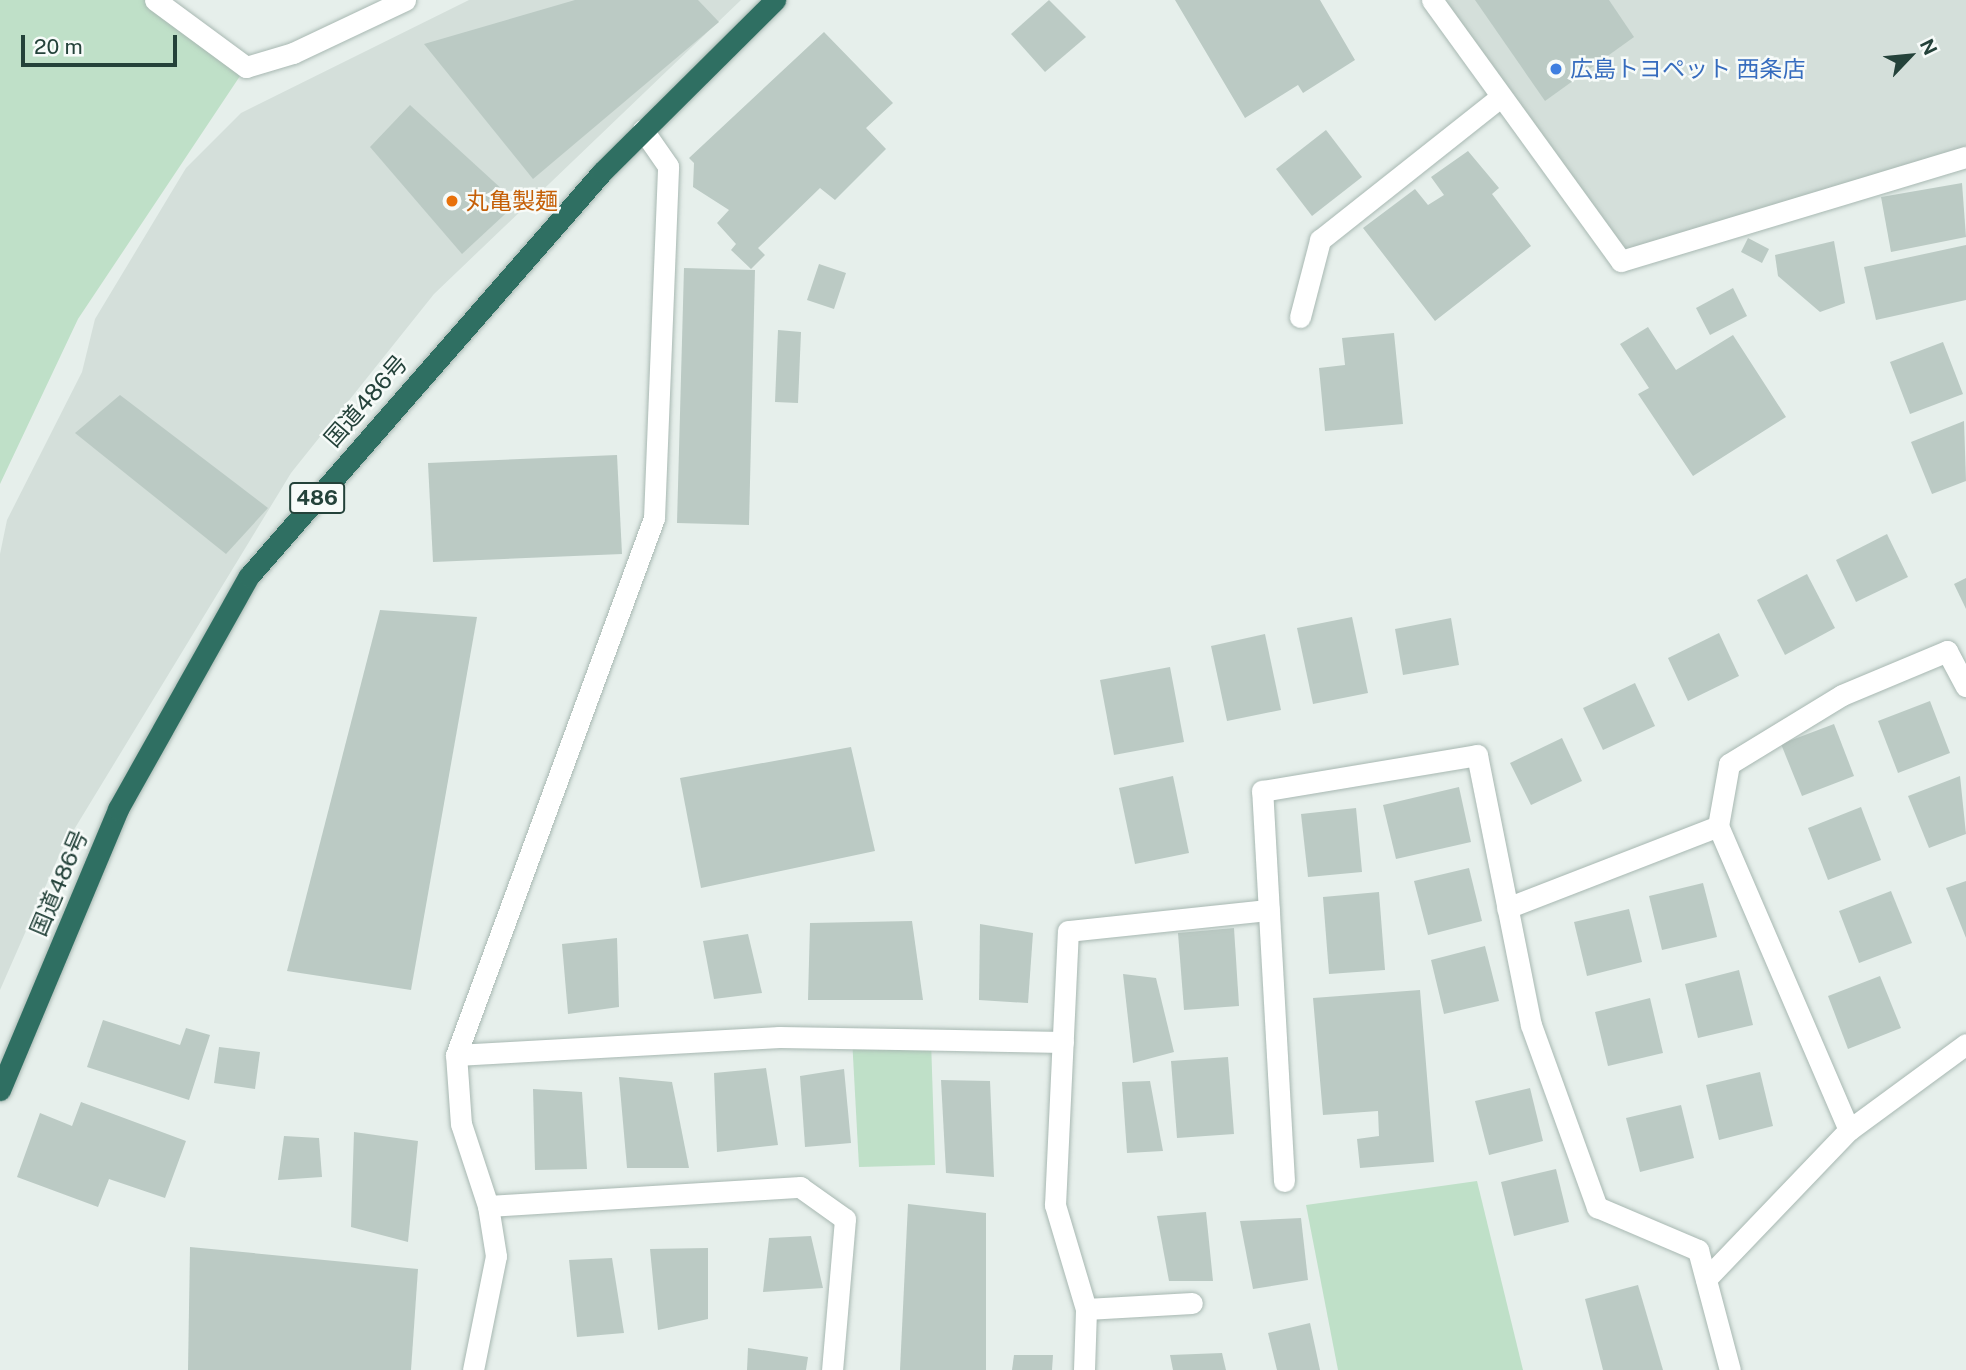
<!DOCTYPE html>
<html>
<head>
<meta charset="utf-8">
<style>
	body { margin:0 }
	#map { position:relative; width:1966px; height:1370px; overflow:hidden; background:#e6efeb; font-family:"Public Sans","Noto Sans JP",sans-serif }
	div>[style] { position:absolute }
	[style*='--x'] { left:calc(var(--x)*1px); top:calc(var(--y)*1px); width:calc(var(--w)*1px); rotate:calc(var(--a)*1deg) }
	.built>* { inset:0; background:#d4dfda }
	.green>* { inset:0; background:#bfe0c8 }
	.building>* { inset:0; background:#bbcac4 }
	.roads { filter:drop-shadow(0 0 2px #a8b8b2) drop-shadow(0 0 2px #a8b8b2) }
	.minor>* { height:21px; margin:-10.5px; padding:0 10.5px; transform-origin:10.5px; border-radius:10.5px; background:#fff }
	.highway>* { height:21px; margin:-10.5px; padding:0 10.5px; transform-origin:10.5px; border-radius:10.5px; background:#2f6f62 }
	.dots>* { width:19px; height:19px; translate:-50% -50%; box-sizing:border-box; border:4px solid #f7fbf9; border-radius:50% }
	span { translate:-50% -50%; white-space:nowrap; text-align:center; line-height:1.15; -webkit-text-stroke:5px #f7fbf9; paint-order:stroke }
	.shield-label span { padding:2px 5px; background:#f7fbf9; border:2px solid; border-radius:5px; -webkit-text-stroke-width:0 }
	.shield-label { font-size:21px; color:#24423a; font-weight:700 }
	.shop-label { font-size:23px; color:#366cbe }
	.left { translate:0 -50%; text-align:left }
	.food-label { font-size:23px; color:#c56008 }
	.street-label { font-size:23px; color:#24423a }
	.north { position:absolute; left:1875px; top:21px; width:70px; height:70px; -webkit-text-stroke:5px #f7fbf9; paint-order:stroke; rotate:64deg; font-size:19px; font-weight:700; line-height:28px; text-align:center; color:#24423a }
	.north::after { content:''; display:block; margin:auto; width:24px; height:32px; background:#24423a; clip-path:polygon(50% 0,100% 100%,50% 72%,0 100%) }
	.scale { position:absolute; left:21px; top:35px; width:156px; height:32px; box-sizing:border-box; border:4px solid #24423a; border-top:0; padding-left:9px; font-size:21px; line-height:24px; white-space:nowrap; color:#24423a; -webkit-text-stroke:5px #f7fbf9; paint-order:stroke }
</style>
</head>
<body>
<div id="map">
	<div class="built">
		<div style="clip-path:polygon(469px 0,741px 0,434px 294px,291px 473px,61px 851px,0 990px,0 554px,7px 520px,82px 372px,95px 319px,186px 168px,241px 113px)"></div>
		<div style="clip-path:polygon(1432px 0,1966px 0,1966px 157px,1621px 261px)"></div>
	</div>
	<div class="green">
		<div style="clip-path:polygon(0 0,155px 0,246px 67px,78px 319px,0 484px)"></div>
		<div style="clip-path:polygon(852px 1038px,931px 1040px,935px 1165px,859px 1167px)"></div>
		<div style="clip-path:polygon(1477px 1181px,1523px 1370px,1338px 1370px,1306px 1205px)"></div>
	</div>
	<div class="building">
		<div style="clip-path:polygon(575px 0,698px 0,719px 22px,533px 179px,424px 44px)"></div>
		<div style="clip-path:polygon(1049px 0,1086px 37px,1045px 72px,1011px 34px)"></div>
		<div style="clip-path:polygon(1175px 0,1320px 0,1355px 60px,1303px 93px,1298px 85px,1245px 118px)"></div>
		<div style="clip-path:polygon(1475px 0,1609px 0,1634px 37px,1545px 101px)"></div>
		<div style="clip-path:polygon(824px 32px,893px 103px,866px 128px,886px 149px,835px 200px,820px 188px,758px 248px,765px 255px,751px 269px,731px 250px,736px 244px,717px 223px,729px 210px,693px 187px,694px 163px,689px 158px)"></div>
		<div style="clip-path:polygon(410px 105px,517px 203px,462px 254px,370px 147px)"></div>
		<div style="clip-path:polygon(1326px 130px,1362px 177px,1312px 216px,1276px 169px)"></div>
		<div style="clip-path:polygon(1468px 151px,1499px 188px,1492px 194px,1531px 246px,1435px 321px,1363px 228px,1415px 189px,1428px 205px,1444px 195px,1431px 177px)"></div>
		<div style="clip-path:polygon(1962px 183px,1966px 237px,1891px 252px,1881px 197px)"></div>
		<div style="clip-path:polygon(1748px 238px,1769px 249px,1762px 263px,1741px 252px)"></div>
		<div style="clip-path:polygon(1834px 241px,1845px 303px,1820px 312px,1778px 276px,1775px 255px)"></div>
		<div style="clip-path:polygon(1966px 245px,1966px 300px,1876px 320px,1864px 267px)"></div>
		<div style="clip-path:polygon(819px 264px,846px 273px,834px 309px,807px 300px)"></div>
		<div style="clip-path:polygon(684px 268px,755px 270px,749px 525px,677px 523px)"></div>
		<div style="clip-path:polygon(1733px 288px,1747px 316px,1710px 335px,1696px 308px)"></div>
		<div style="clip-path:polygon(1648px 327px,1676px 370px,1733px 335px,1786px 417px,1693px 476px,1638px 394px,1649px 388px,1620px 344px)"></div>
		<div style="clip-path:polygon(778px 330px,801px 332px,798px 403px,775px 402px)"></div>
		<div style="clip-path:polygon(1394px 333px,1403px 424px,1325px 431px,1319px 368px,1345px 365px,1342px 338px)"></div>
		<div style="clip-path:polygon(1943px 342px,1963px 394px,1910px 414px,1890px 362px)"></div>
		<div style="clip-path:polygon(120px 395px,268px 508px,226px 554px,75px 433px)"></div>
		<div style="clip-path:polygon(1964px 421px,1966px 481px,1932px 494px,1911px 442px)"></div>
		<div style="clip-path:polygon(617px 455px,622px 554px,433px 562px,428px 463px)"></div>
		<div style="clip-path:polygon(1887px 534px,1908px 577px,1856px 602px,1836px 560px)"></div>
		<div style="clip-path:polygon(1807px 574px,1835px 628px,1785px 655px,1757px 600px)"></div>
		<div style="clip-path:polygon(1966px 578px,1966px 609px,1954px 584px)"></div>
		<div style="clip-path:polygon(380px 610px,477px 617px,411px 990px,287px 971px)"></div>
		<div style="clip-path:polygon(1352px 617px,1368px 693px,1313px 704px,1297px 628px)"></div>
		<div style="clip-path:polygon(1451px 618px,1459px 665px,1403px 675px,1395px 629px)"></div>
		<div style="clip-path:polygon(1719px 633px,1739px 676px,1688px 701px,1668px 658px)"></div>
		<div style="clip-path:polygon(1265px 634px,1281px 710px,1227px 721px,1211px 646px)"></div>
		<div style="clip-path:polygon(1170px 667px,1184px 742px,1114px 755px,1100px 680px)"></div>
		<div style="clip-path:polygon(1635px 683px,1655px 726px,1603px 750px,1583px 708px)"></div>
		<div style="clip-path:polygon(1930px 701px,1950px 753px,1898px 773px,1878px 721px)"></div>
		<div style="clip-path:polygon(1834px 724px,1854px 776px,1802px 796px,1781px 744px)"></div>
		<div style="clip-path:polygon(1562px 738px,1582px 781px,1531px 805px,1510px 763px)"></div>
		<div style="clip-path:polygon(851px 747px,875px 851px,701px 888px,680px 778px)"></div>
		<div style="clip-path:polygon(1173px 776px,1189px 853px,1135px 864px,1119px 788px)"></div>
		<div style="clip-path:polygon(1960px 776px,1966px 834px,1929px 848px,1908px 796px)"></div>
		<div style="clip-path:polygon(1459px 787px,1471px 842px,1396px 859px,1383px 805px)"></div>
		<div style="clip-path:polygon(1861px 807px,1881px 860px,1828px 880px,1808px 828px)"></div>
		<div style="clip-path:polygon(1356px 808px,1362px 872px,1308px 877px,1301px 814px)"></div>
		<div style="clip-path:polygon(1469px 868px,1482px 921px,1428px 935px,1414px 881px)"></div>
		<div style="clip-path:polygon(1966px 881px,1966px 938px,1946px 888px)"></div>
		<div style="clip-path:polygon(1703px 883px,1717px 937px,1662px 950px,1649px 896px)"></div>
		<div style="clip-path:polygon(1891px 891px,1912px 943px,1859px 963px,1839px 911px)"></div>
		<div style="clip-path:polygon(1379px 892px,1385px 970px,1329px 974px,1323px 897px)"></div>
		<div style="clip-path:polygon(1629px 909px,1642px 962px,1587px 976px,1574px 922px)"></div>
		<div style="clip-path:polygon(912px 921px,923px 1000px,808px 1000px,810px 923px)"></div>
		<div style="clip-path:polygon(980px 924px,1033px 933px,1028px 1003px,979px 1000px)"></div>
		<div style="clip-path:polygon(1234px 928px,1239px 1006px,1184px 1010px,1178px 933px)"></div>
		<div style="clip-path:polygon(748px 934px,762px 993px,714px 999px,703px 941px)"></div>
		<div style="clip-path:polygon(617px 938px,619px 1007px,568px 1014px,562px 944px)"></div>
		<div style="clip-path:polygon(1485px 946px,1499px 1001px,1444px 1014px,1431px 960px)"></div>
		<div style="clip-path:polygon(1739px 970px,1753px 1025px,1698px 1038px,1685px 984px)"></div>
		<div style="clip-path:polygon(1123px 974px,1156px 978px,1174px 1052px,1133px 1063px)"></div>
		<div style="clip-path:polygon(1880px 976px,1901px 1028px,1848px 1049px,1828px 996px)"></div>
		<div style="clip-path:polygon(1420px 990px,1434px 1162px,1360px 1168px,1357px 1139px,1379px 1136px,1378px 1111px,1323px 1115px,1313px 998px)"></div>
		<div style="clip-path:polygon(1650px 998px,1663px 1053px,1608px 1066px,1595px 1012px)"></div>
		<div style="clip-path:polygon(103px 1020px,180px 1045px,186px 1028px,210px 1035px,189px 1100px,87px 1067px)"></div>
		<div style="clip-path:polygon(219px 1047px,260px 1052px,255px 1089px,214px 1083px)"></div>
		<div style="clip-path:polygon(1228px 1057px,1234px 1134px,1177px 1138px,1171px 1061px)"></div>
		<div style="clip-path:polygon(766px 1068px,778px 1145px,717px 1152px,714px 1073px)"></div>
		<div style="clip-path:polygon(844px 1069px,851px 1143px,805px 1147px,800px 1076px)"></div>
		<div style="clip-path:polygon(1760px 1072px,1773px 1126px,1719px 1140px,1706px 1085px)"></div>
		<div style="clip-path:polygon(619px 1077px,672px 1082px,689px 1168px,627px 1168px)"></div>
		<div style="clip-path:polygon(941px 1080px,990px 1081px,994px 1177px,946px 1173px)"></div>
		<div style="clip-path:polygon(1150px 1081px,1163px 1151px,1127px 1153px,1122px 1082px)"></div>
		<div style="clip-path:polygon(1530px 1088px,1543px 1141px,1489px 1155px,1475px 1101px)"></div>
		<div style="clip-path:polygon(533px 1089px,582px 1092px,587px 1169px,535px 1170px)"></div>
		<div style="clip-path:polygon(81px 1102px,186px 1141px,165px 1198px,109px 1179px,98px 1207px,17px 1177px,40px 1113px,72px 1126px)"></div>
		<div style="clip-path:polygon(1681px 1105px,1694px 1158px,1640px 1172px,1626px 1118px)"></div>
		<div style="clip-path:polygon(354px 1132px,418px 1141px,408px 1242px,351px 1227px)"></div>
		<div style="clip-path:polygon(284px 1136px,319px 1138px,322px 1177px,278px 1180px)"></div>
		<div style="clip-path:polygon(1556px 1169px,1569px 1222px,1514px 1236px,1501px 1182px)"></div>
		<div style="clip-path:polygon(908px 1204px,986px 1213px,986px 1370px,900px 1370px)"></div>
		<div style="clip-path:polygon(1206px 1212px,1213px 1281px,1169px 1281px,1157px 1216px)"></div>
		<div style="clip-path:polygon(1301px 1218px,1308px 1280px,1253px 1289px,1240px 1221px)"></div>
		<div style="clip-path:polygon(811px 1236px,823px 1288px,763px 1292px,769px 1238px)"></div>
		<div style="clip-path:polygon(190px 1247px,418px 1269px,411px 1370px,188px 1370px)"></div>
		<div style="clip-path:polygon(708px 1248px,708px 1319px,658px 1330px,650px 1249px)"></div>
		<div style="clip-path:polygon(612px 1258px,624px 1333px,577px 1337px,569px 1260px)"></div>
		<div style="clip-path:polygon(1638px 1285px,1663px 1370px,1603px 1370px,1585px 1299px)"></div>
		<div style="clip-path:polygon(1310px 1323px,1320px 1370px,1277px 1370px,1268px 1333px)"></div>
		<div style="clip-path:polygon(748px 1348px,808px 1357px,806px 1370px,747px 1370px)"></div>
		<div style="clip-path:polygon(1222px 1353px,1226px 1370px,1173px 1370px,1170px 1355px)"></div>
		<div style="clip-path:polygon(1014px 1355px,1053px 1355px,1052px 1370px,1012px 1370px)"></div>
	</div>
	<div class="roads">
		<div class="minor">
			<div style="--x:155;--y:0;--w:113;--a:36.4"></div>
			<div style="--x:246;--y:67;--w:49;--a:-16.6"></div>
			<div style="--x:293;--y:53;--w:124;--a:-25.3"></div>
			<div style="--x:1432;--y:0;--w:322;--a:54.1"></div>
			<div style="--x:1621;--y:261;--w:360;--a:-16.8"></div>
			<div style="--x:1300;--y:317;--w:80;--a:-75.4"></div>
			<div style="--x:1320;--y:240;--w:228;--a:-38.4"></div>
			<div style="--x:1507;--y:908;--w:226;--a:-21.2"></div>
			<div style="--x:456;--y:1055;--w:324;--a:-3.2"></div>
			<div style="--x:779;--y:1037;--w:284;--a:1"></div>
			<div style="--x:1849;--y:1130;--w:331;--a:-113.3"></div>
			<div style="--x:1718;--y:826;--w:63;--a:-79.9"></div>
			<div style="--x:1729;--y:764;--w:132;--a:-31.4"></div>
			<div style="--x:1842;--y:695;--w:114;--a:-22.7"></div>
			<div style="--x:1947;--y:651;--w:40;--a:62"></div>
			<div style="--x:1284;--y:1181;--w:391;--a:-93.2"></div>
			<div style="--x:1262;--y:791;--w:218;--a:-9.5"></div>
			<div style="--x:1477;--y:755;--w:275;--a:78.7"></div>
			<div style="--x:1531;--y:1025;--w:194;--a:70.1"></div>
			<div style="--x:1597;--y:1207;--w:110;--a:23.1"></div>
			<div style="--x:1698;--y:1250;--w:124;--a:75.1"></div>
			<div style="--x:488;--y:1206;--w:313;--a:-3.5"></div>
			<div style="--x:800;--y:1187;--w:55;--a:35.4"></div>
			<div style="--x:845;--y:1219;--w:152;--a:94.9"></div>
			<div style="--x:1706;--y:1279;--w:207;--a:-46.2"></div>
			<div style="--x:1849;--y:1130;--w:145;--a:-36.3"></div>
			<div style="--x:1086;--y:1309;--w:106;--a:-3.2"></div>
			<div style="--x:473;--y:1370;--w:116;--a:-78.6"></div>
			<div style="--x:496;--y:1256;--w:51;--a:-99.1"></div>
			<div style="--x:488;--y:1206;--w:86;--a:-108.2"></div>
			<div style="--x:461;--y:1124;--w:69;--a:-94.1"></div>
			<div style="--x:456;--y:1055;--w:572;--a:-69.76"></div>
			<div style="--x:654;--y:518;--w:352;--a:-87.7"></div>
			<div style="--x:668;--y:166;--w:44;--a:-124.8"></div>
			<div style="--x:1084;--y:1370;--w:61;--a:-88.1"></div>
			<div style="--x:1086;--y:1309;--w:109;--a:-106.6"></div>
			<div style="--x:1055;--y:1205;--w:274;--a:-87.3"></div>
			<div style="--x:1068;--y:931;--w:202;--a:-6"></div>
		</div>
		<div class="highway">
			<div style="--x:0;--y:1090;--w:305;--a:-67.2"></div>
			<div style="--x:118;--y:809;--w:267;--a:-60.7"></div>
			<div style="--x:249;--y:576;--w:536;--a:-48.85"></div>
			<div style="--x:602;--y:172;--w:244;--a:-44.8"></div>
		</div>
	</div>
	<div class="dots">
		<div style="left:1556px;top:69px;background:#3f7fe0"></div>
		<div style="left:452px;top:201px;background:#e8710a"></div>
	</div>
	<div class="shield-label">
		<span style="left:317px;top:498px">486</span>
	</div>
	<div class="shop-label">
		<span class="left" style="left:1570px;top:69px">広島トヨペット 西条店</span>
	</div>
	<div class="food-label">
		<span class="left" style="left:466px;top:201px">丸亀製麺</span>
	</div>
	<div class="street-label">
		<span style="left:366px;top:401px;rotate:-49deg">国道486号</span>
		<span style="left:59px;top:883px;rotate:-67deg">国道486号</span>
	</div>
	<div class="north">N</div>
	<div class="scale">20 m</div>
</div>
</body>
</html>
